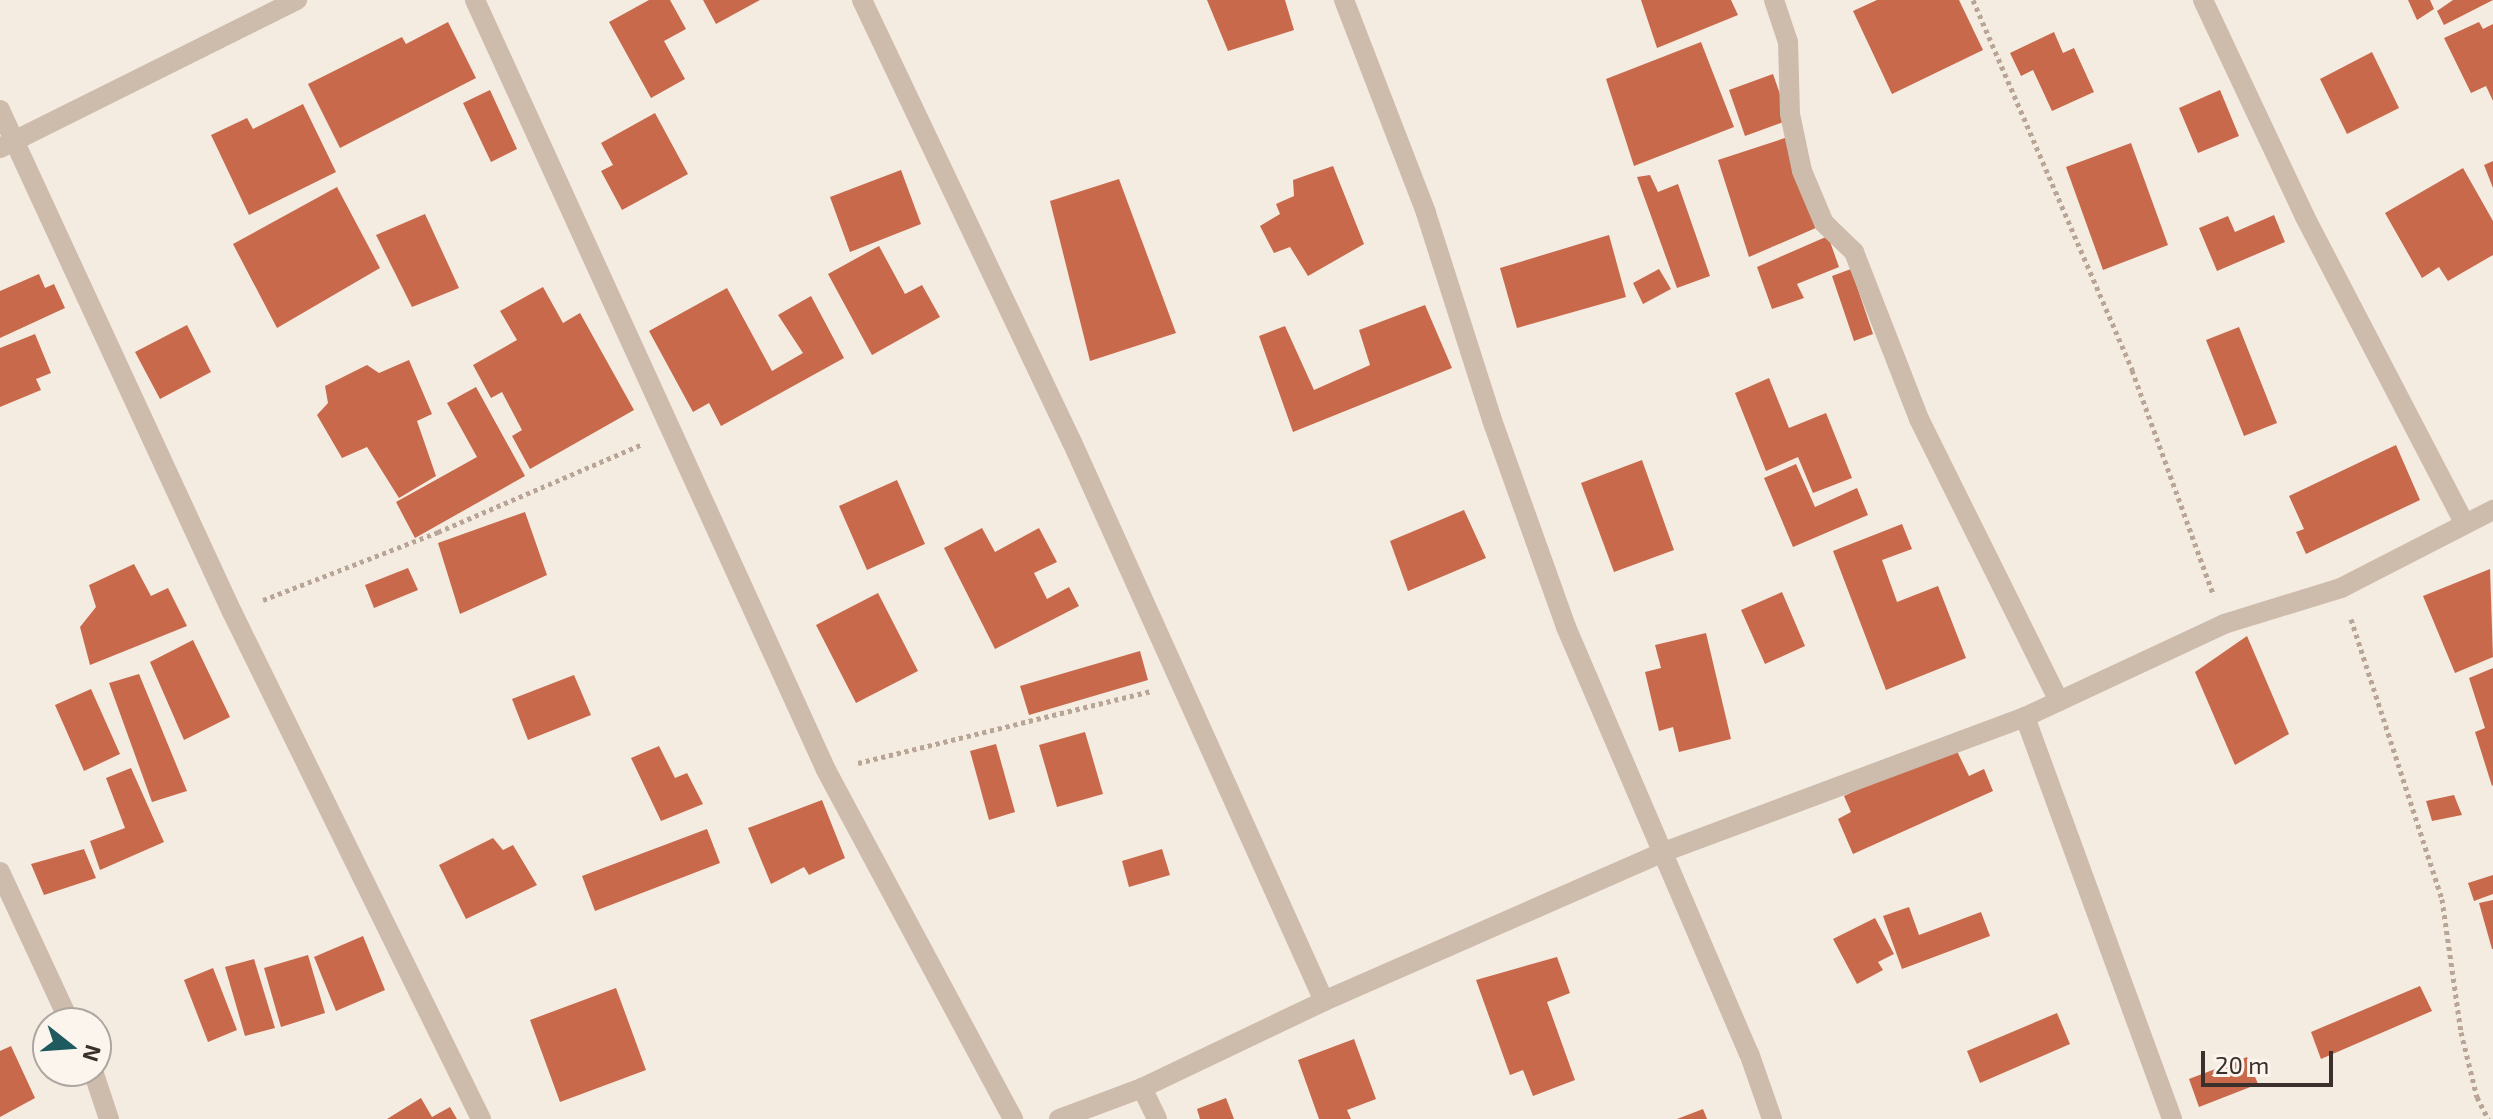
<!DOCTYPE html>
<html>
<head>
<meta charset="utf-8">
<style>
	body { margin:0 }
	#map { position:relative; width:2493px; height:1119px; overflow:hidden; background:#f4ebe1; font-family:"Exo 2",sans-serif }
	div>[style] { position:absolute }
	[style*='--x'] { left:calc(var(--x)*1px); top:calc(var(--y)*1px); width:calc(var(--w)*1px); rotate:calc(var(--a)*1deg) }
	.building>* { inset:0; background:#c8694b }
	.path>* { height:5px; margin-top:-2.5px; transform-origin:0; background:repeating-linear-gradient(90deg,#b9a596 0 4px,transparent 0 8px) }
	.minor>* { height:20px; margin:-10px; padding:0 10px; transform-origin:10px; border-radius:10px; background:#cdbbac }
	span { translate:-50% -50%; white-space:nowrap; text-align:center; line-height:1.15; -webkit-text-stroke:7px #fbf5ee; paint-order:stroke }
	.north { position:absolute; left:32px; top:1007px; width:80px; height:80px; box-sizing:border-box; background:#fbf5ee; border:2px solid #aea6a0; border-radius:50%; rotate:107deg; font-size:22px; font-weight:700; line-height:32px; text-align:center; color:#3b302b }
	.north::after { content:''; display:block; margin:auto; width:28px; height:36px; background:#1f5a5e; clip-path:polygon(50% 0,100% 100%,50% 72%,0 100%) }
	.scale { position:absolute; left:2201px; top:1051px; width:132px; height:36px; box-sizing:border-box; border:4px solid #3b302b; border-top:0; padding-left:10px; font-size:24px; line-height:28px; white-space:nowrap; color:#3b302b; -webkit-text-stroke:6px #fbf5ee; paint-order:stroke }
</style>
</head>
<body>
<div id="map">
	<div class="building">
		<div style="clip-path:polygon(649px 0,670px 0,686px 29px,664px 41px,685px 79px,651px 98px,609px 22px)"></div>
		<div style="clip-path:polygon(703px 0,760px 0,716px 24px)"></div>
		<div style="clip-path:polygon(1207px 0,1285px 0,1294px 30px,1228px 51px)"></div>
		<div style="clip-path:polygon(1641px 0,1731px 0,1738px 15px,1657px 48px)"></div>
		<div style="clip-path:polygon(1877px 0,1959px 0,1983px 50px,1892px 94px,1853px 11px)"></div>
		<div style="clip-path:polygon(2408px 0,2430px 0,2434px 9px,2417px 20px)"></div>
		<div style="clip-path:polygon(2453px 0,2493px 0,2444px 25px,2437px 11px)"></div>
		<div style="clip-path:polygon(448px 22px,476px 78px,340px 148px,308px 84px,402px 37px,406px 44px)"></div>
		<div style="clip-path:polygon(2479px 22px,2483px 29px,2493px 24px,2493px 101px,2486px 86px,2471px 93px,2444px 38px)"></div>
		<div style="clip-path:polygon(2054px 32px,2063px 53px,2074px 48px,2094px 92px,2052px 111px,2033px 70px,2021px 76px,2010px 53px)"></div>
		<div style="clip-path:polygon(1701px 42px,1734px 127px,1634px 166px,1606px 79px)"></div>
		<div style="clip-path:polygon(2372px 52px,2399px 108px,2347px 134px,2320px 79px)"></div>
		<div style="clip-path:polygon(1773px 74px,1789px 120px,1745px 136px,1729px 90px)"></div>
		<div style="clip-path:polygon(490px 90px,517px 149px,491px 162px,463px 103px)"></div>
		<div style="clip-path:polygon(2220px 90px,2239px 136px,2198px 153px,2179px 108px)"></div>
		<div style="clip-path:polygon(303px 104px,336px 172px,249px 215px,211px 135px,247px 118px,253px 129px)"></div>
		<div style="clip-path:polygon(655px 113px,688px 174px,622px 210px,601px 171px,613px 165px,601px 143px)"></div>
		<div style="clip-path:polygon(1788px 137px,1818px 227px,1749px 257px,1718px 160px)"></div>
		<div style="clip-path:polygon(2131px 143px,2168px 245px,2103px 270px,2066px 167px)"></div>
		<div style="clip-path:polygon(2493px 161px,2493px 188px,2484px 165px)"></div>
		<div style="clip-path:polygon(1333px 166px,1364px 244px,1308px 276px,1290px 247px,1274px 253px,1260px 226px,1280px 214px,1276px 204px,1294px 196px,1293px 180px)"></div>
		<div style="clip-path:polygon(2463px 168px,2493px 221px,2493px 255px,2448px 281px,2439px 267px,2422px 278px,2385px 213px)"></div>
		<div style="clip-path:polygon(901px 170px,921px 224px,850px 252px,830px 197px)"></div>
		<div style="clip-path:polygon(1650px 175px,1658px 192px,1678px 184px,1710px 276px,1677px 288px,1637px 177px)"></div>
		<div style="clip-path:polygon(1119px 179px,1176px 333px,1090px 361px,1050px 201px)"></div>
		<div style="clip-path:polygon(337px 187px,380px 268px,277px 328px,233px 244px)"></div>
		<div style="clip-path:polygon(425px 214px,459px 288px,412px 307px,376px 235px)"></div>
		<div style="clip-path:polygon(2274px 215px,2285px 242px,2217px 271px,2199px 228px,2228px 216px,2235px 232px)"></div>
		<div style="clip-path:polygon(1609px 235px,1626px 297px,1517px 328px,1500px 268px)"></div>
		<div style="clip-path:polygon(1828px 236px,1839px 267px,1797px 284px,1804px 298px,1772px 309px,1757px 267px)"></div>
		<div style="clip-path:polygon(879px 246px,905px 294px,922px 285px,940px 317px,872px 355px,828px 274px)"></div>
		<div style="clip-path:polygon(1659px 269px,1671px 289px,1643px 304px,1633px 283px)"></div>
		<div style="clip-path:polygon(1851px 269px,1873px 334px,1854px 341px,1832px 276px)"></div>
		<div style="clip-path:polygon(39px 274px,45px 288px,54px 284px,65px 308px,0 338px,0 291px)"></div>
		<div style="clip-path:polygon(543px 287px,563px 323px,580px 313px,634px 410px,530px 469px,512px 436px,522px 430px,502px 392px,491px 398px,473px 365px,517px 340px,500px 311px)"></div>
		<div style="clip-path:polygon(727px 288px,772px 371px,803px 353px,778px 315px,811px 296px,844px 358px,721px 426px,709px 403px,693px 412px,649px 331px)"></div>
		<div style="clip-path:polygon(1425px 305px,1452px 368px,1293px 432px,1259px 336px,1285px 326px,1314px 390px,1370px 365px,1359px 330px)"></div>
		<div style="clip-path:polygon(187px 325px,211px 372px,160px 399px,135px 352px)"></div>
		<div style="clip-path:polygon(2239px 327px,2277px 423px,2244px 436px,2206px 340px)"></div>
		<div style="clip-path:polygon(35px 334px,51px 373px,36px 379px,41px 390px,0 407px,0 348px)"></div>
		<div style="clip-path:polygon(409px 360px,432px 414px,417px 421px,436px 476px,399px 498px,367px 447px,342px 458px,317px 415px,328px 403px,325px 386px,367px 365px,379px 373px)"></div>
		<div style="clip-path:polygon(1769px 378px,1789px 428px,1826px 413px,1852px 478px,1813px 493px,1798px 457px,1766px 471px,1735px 393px)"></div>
		<div style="clip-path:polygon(476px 387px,525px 476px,415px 538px,396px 502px,477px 457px,447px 403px)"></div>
		<div style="clip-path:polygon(2396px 445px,2420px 500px,2306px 554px,2296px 532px,2304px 529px,2289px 496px)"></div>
		<div style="clip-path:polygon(1642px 460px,1674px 550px,1614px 572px,1581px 483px)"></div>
		<div style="clip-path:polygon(1796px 464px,1815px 507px,1857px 488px,1868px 515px,1793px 547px,1764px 478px)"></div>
		<div style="clip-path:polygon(897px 480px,925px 544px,867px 570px,839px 506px)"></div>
		<div style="clip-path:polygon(1464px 510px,1486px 558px,1408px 591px,1390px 541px)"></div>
		<div style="clip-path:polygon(525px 512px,547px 575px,460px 614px,438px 543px)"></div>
		<div style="clip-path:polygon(1902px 524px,1912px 549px,1882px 560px,1897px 602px,1938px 586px,1966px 658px,1886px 690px,1833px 551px)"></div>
		<div style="clip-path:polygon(982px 528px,995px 552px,1039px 528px,1057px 562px,1034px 573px,1047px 599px,1069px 587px,1079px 606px,995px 649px,944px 548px)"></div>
		<div style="clip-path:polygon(134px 564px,151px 596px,168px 588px,187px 626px,90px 665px,80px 627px,96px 607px,89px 585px)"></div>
		<div style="clip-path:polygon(408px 568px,418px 590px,374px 608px,365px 585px)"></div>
		<div style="clip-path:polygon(2490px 569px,2493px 657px,2455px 673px,2423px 596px)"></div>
		<div style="clip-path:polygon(1782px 592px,1805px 646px,1765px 664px,1741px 610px)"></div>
		<div style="clip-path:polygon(878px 593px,918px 671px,856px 703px,816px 625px)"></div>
		<div style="clip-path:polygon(1706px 633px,1731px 739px,1679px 752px,1673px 727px,1659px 731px,1645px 672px,1661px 668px,1655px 645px)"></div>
		<div style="clip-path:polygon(2247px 636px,2289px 734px,2235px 765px,2195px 672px)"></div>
		<div style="clip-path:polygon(193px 640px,230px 717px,184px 740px,150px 662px)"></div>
		<div style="clip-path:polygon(1140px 651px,1148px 680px,1029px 715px,1020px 686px)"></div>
		<div style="clip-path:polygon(2493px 668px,2493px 785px,2492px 786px,2475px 732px,2485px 728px,2469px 678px)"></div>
		<div style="clip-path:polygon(139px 674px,187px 791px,152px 802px,109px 683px)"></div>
		<div style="clip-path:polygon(574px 675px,591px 715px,528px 740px,512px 699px)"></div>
		<div style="clip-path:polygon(91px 689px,120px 754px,84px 771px,55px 705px)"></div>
		<div style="clip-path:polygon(1085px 732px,1103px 794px,1057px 807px,1039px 745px)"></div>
		<div style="clip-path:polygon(996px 744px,1015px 812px,989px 820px,970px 751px)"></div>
		<div style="clip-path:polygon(1954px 745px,1969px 776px,1984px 769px,1993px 791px,1853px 854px,1838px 819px,1851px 812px,1844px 796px)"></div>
		<div style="clip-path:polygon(659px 746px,675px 778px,687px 773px,703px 804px,661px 821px,631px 758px)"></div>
		<div style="clip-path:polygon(131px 768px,164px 842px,100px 870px,90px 841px,125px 828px,106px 778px)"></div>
		<div style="clip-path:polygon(2454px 795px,2462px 815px,2432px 821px,2426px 801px)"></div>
		<div style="clip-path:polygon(822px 800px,845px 858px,809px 875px,804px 867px,771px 884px,748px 828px)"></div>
		<div style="clip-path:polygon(707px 829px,720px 863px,595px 911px,582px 876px)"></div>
		<div style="clip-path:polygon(493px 838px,503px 850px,513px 845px,537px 885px,466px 919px,439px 865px)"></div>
		<div style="clip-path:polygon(84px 849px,96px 878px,44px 895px,31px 864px)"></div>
		<div style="clip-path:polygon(1162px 849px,1170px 875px,1129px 887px,1122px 861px)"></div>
		<div style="clip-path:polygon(2493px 875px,2493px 894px,2474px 901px,2468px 883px)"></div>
		<div style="clip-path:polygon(2493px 900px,2493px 949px,2492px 949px,2479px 903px)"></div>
		<div style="clip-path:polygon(1909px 907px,1919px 935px,1981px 912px,1990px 936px,1902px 969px,1883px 916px)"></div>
		<div style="clip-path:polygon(1875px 918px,1894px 954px,1878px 962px,1883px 970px,1857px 984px,1833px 939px)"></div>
		<div style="clip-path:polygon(363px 936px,385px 990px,336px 1011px,314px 957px)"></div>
		<div style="clip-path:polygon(308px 955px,325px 1013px,281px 1027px,264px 968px)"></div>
		<div style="clip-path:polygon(1557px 957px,1570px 993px,1547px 1002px,1575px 1080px,1533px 1096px,1523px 1070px,1510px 1075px,1476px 980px)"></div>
		<div style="clip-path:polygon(254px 959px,275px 1028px,245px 1036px,225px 967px)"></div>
		<div style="clip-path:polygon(213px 968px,237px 1030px,208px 1042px,184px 980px)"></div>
		<div style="clip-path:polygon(2420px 986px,2432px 1011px,2321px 1059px,2311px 1032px)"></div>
		<div style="clip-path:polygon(616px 988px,646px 1070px,560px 1102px,530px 1020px)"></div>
		<div style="clip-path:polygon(2057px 1013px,2070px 1044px,1980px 1083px,1967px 1051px)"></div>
		<div style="clip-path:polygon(1354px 1039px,1376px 1099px,1347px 1110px,1351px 1119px,1319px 1119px,1298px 1060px)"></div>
		<div style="clip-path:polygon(11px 1046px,35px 1098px,0 1117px,0 1051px)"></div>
		<div style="clip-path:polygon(2247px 1057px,2258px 1084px,2199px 1107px,2189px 1079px)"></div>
		<div style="clip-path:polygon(421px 1098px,432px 1117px,450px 1107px,457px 1119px,387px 1119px)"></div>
		<div style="clip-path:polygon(1226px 1098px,1234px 1119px,1200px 1119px,1197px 1109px)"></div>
		<div style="clip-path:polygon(1703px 1109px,1707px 1119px,1677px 1119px)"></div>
	</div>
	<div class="path">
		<div style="--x:1973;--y:0;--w:403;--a:66.7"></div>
		<div style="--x:2132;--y:370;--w:240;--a:70.1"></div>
		<div style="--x:263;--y:600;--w:188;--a:-21.2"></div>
		<div style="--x:438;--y:532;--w:222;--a:-23.3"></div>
		<div style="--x:2351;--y:619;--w:294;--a:72"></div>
		<div style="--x:2442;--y:899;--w:134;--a:81.9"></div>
		<div style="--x:2461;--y:1032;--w:67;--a:76.2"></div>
		<div style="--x:2477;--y:1097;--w:25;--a:63"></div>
		<div style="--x:858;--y:763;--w:303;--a:-13.8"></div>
	</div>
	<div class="minor">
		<div style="--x:475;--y:0;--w:846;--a:65.49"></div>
		<div style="--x:826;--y:770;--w:396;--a:61.8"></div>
		<div style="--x:862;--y:0;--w:489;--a:64.6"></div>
		<div style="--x:1072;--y:442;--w:613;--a:65.73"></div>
		<div style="--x:1344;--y:0;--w:228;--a:68.9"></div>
		<div style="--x:1426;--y:213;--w:217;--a:72.3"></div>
		<div style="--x:1492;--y:420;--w:220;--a:70.3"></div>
		<div style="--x:1566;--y:627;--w:464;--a:66.8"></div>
		<div style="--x:1749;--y:1053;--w:70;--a:70.8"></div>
		<div style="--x:1774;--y:0;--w:44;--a:71.6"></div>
		<div style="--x:1788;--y:42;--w:72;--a:88.4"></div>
		<div style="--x:1790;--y:114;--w:58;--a:78.1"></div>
		<div style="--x:1802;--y:171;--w:56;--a:67.1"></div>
		<div style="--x:1824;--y:223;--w:42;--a:44"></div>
		<div style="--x:1854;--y:252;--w:179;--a:68.7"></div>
		<div style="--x:1919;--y:419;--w:315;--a:63.6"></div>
		<div style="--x:2203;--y:0;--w:240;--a:64.8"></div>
		<div style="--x:2305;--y:217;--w:346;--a:62.5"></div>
		<div style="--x:0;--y:110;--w:553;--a:65.2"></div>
		<div style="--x:232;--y:612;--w:565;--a:63.84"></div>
		<div style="--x:0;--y:148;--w:332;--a:-26.5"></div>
		<div style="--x:2025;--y:717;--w:428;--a:69.9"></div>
		<div style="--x:0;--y:872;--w:166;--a:65.1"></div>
		<div style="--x:93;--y:1071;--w:51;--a:71.6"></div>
		<div style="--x:1142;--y:1088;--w:34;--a:64"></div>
		<div style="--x:1059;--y:1119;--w:89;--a:-20.5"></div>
		<div style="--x:1142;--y:1088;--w:202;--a:-25.5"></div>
		<div style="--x:1324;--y:1001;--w:368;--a:-23.7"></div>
		<div style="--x:1661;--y:853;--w:389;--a:-20.5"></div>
		<div style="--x:2025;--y:717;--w:220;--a:-25"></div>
		<div style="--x:2224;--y:624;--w:122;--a:-17.1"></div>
		<div style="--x:2341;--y:588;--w:171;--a:-27.2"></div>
	</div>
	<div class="north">N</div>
	<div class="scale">20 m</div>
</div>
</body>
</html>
